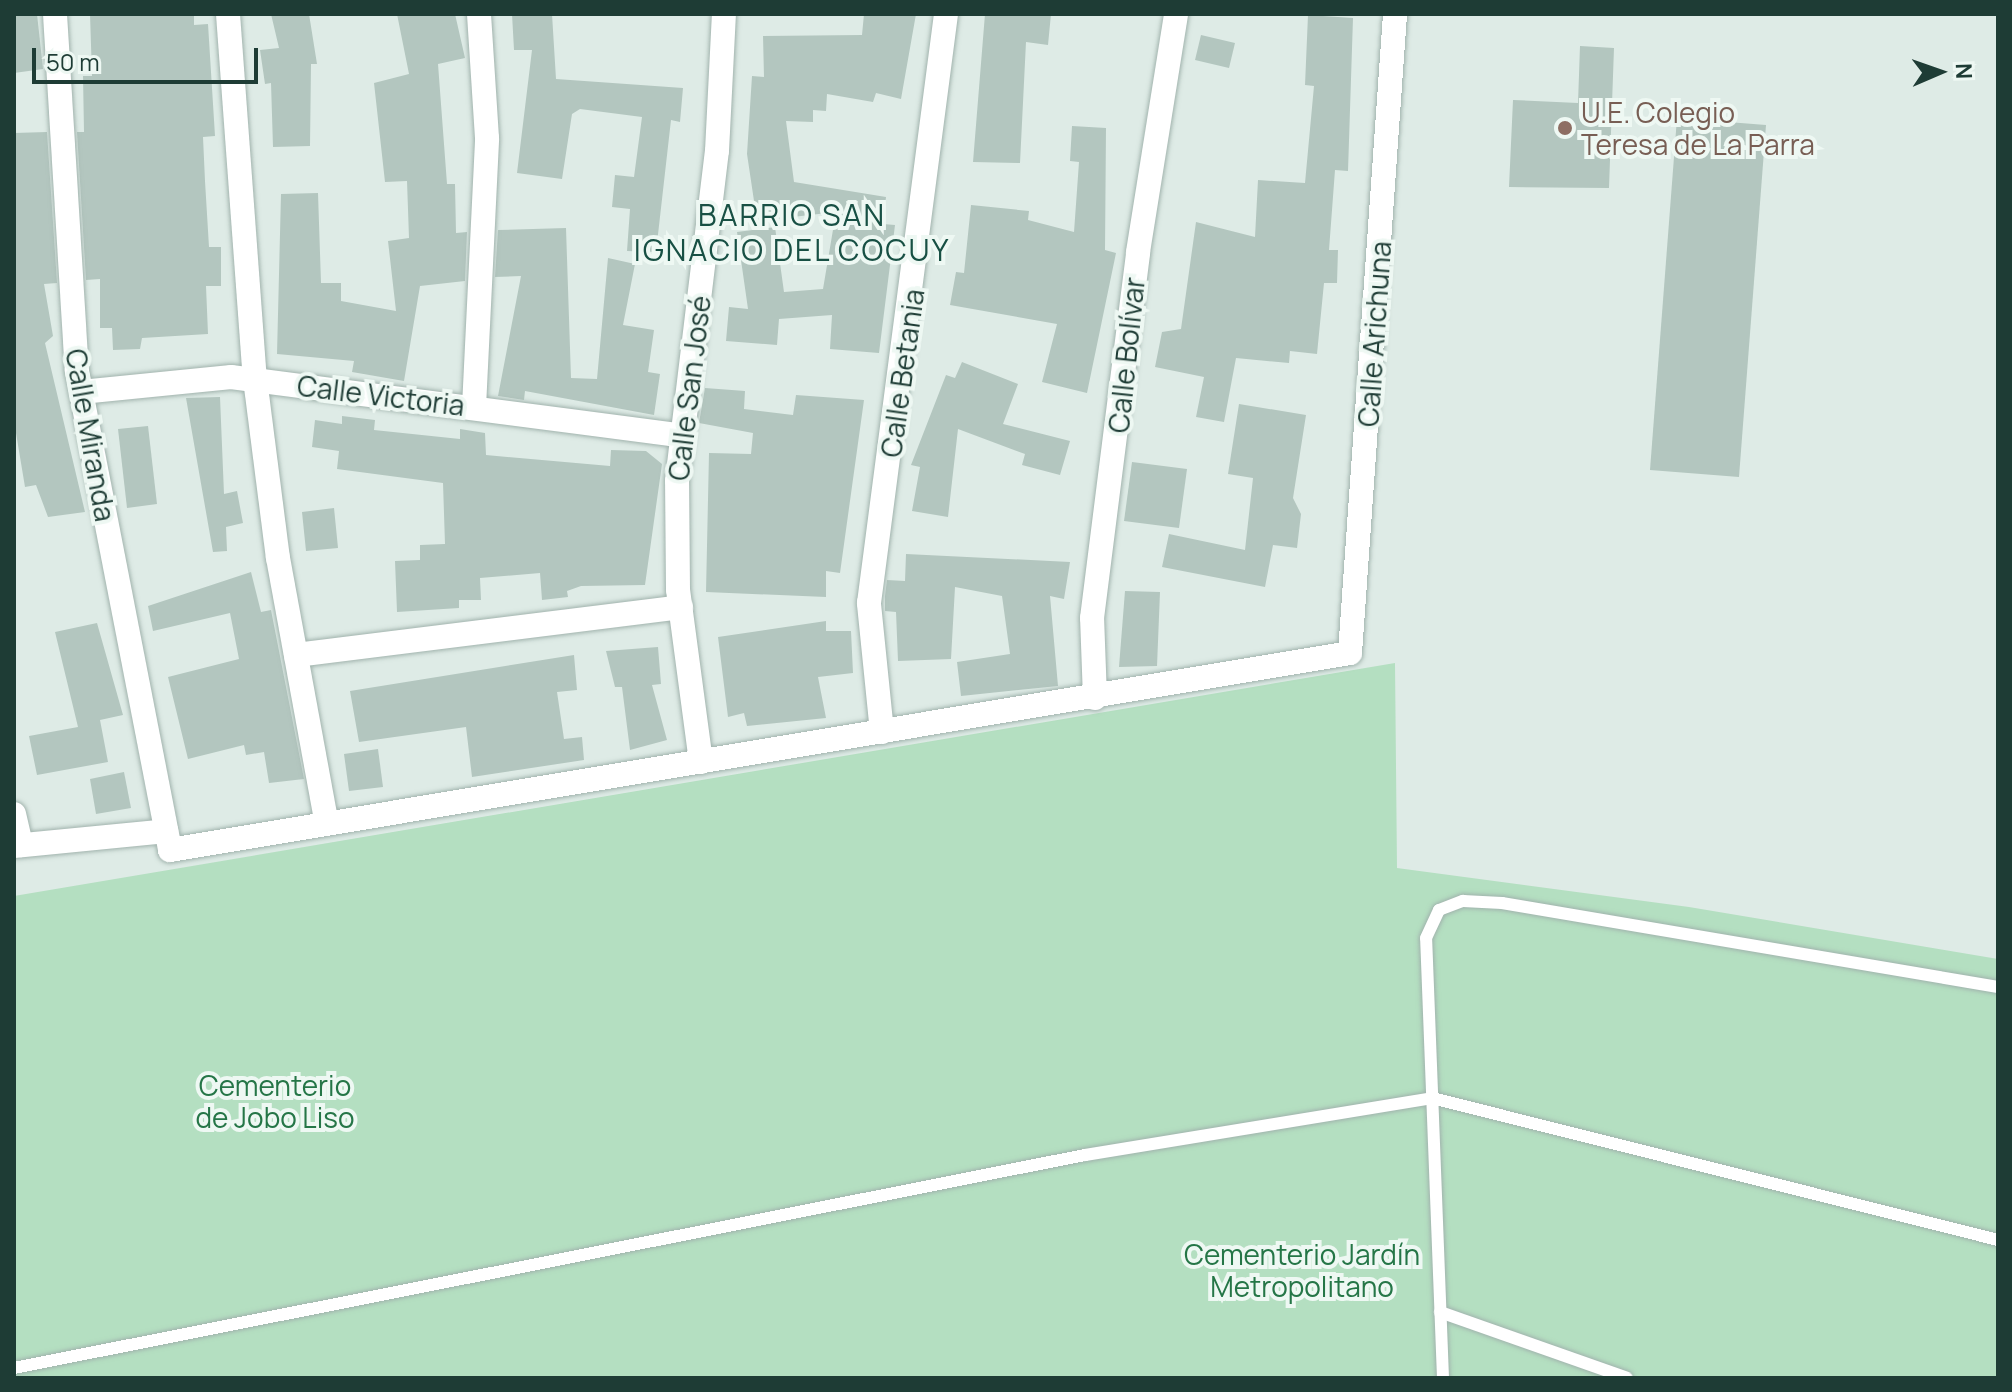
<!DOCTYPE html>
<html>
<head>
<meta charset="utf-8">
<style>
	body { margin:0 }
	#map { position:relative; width:2012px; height:1392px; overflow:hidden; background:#deebe6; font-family:Manrope,sans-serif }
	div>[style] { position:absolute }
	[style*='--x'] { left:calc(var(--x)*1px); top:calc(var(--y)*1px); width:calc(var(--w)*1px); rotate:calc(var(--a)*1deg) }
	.green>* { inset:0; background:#b4dfc1 }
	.building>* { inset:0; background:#b3c6bf }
	.roads { filter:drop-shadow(0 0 2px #a1b3ad) drop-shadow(0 0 2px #a1b3ad) }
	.lane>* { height:12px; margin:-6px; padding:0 6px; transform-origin:6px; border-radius:6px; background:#fff }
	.street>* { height:24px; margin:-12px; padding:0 12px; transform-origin:12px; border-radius:12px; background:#fff }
	.dots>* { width:22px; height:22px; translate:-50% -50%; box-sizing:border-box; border:4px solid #eef8f3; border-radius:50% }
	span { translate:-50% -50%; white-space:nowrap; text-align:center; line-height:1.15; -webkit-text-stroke:8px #eef8f3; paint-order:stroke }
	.education-label { font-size:28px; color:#785e54 }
	.left { translate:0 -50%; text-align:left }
	.street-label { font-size:28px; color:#1e3c35 }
	.park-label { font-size:28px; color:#257647 }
	.neighbourhood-label { font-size:30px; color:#185044; letter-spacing:2px }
	.frame { position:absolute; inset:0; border:16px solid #1e3c35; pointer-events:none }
	.north { position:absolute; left:1900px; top:32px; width:80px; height:80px; -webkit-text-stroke:6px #eef8f3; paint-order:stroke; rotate:88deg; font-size:22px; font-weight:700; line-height:32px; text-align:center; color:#1e3c35 }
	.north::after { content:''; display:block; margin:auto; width:28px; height:36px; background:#1e3c35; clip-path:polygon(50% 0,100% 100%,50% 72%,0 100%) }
	.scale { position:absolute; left:32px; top:48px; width:226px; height:36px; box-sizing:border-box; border:4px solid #1e3c35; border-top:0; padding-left:10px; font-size:24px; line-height:28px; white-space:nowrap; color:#1e3c35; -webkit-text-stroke:6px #eef8f3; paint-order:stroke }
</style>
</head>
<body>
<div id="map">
	<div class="green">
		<div style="clip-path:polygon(1395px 663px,1397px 868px,1689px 907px,1998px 959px,1998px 1378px,14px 1378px,14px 896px)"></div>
	</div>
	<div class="building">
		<div style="clip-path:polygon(14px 14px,37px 14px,43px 69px,14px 73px)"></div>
		<div style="clip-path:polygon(90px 14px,194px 14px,194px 25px,208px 24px,215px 136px,203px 137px,205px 181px,209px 247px,221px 247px,221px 286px,206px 286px,208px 334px,142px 338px,140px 349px,113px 350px,112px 328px,100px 328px,100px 279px,86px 280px,77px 132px,84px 132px,83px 76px,92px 76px)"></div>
		<div style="clip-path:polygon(271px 14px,309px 14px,317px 64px,311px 64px,310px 146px,273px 147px,271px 83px,265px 84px,260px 50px,279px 48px)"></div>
		<div style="clip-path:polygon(397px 14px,455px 14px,465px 58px,438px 64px,447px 184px,455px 184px,456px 233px,467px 232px,465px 281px,420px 286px,404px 381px,352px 372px,354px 361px,277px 354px,281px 194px,318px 193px,321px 283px,341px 283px,341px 301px,396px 311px,388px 241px,409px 238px,407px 181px,385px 182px,374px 83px,409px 74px)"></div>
		<div style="clip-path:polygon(512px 14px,552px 14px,556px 79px,683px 88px,680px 122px,671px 120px,656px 252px,627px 251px,630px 209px,612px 207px,615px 175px,634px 177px,642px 117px,580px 109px,572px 114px,562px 179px,517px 173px,532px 50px,514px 50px)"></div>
		<div style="clip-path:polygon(864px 14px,916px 14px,901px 99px,876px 93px,873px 102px,827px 94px,826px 111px,813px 110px,813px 122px,786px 121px,794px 182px,886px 197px,883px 224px,895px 225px,879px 353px,830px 349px,832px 315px,779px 319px,777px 345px,726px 341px,729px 307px,748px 309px,737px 232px,775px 227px,784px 292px,823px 289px,836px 212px,757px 221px,747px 154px,752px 76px,764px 77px,763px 36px,862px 35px)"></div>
		<div style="clip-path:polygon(985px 14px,1051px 14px,1048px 45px,1026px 42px,1020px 163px,973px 162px)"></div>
		<div style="clip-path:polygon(1308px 15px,1353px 18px,1348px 171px,1335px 170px,1329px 250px,1338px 250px,1337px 283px,1324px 283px,1317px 354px,1290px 351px,1289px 363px,1236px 358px,1224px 422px,1196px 417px,1204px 377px,1155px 367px,1162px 332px,1181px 329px,1196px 222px,1255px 237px,1258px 180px,1305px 183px,1314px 86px,1305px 85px)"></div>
		<div style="clip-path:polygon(1201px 35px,1235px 43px,1229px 68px,1195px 60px)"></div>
		<div style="clip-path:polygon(1580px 46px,1614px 48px,1609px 188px,1509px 187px,1513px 100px,1578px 103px)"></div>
		<div style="clip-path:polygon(1677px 118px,1766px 125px,1739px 477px,1650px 470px)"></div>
		<div style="clip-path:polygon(1072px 126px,1106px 128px,1105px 250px,1116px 253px,1087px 393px,1042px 382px,1057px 324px,950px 305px,956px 272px,964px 273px,971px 205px,1029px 211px,1028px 220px,1074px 232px,1079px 162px,1070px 161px)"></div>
		<div style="clip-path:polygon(47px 132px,57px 283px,44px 284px,53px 336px,45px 343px,85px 512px,48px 517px,36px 485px,25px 487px,14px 421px,14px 133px)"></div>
		<div style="clip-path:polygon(566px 228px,571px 378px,597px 379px,608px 258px,635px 264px,623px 325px,654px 330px,648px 372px,660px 374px,654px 415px,525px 391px,524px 400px,498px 396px,521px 276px,495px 277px,498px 230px)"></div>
		<div style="clip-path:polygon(962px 362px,1018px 384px,1003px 424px,1070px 441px,1060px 475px,1022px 465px,1025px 454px,958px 429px,948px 517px,912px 511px,920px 467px,911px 465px,946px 375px,955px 378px)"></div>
		<div style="clip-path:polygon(705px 388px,745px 391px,744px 409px,793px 415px,796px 395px,864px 400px,840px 573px,826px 571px,826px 597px,706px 592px,709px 453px,751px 454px,753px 433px,699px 423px)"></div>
		<div style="clip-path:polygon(220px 397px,224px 494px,237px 491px,243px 523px,226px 527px,227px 551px,213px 552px,186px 398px)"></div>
		<div style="clip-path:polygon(1239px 404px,1306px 415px,1293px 498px,1301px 514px,1297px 548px,1273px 545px,1265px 587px,1162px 567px,1169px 534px,1245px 550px,1253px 478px,1228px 474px)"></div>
		<div style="clip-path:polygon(342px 416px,375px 420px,374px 430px,460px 439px,460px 429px,485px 433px,486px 455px,610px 466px,611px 450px,646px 451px,662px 464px,645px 585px,581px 586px,567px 591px,568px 597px,542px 600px,540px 573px,480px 578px,481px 600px,459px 600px,459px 608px,397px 612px,395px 561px,420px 560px,420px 545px,445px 544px,443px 483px,337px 469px,339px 451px,312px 447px,315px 420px,342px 424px)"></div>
		<div style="clip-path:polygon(148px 426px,157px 504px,127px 508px,118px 429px)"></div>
		<div style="clip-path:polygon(1132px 462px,1187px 469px,1179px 528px,1124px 521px)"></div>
		<div style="clip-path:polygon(334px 508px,338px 548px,306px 551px,302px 512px)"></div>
		<div style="clip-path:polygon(906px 554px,1070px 562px,1064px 599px,1050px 596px,1058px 686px,961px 696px,957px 662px,1010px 654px,1002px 596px,955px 587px,951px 659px,898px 661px,896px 612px,885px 611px,885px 596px,887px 580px,905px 581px)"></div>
		<div style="clip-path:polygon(251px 572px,261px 612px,271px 610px,304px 779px,269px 783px,264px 752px,246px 755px,244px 745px,188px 759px,168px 677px,239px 659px,230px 613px,153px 631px,148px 606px)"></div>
		<div style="clip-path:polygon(1125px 591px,1160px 592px,1157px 666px,1119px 667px)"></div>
		<div style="clip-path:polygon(826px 621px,826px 631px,851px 631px,853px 673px,818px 677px,826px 718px,747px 726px,744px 713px,728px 717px,718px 637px)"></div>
		<div style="clip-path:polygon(97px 623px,123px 715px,100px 720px,108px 762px,37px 775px,29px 736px,78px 727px,55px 632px)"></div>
		<div style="clip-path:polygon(658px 647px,661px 684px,652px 685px,667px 740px,630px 750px,622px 687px,615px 687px,606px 651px)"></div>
		<div style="clip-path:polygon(574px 655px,577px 690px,557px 692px,564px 739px,582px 737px,584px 760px,472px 777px,466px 727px,359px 742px,350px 691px)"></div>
		<div style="clip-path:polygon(378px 749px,383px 787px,349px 791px,344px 754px)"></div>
		<div style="clip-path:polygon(124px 772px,131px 808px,96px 814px,90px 779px)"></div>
	</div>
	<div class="roads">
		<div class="lane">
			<div style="--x:1440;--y:1312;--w:198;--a:19.4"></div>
			<div style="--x:14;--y:1368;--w:1092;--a:-11.25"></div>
			<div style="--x:1085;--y:1155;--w:352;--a:-9.3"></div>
			<div style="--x:1432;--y:1098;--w:584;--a:14.08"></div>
			<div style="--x:1443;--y:1378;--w:440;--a:-92.2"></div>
			<div style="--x:1426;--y:938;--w:31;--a:-65"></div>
			<div style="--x:1439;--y:910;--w:26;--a:-21"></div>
			<div style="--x:1463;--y:901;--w:39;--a:3"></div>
			<div style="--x:1502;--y:903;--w:503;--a:9.61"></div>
		</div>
		<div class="street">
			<div style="--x:55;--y:14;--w:358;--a:86.5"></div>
			<div style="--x:77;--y:371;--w:488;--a:79"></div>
			<div style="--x:170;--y:850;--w:1196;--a:-9.48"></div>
			<div style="--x:1350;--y:653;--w:641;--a:-85.97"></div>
			<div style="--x:228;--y:14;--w:366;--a:85.8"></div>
			<div style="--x:255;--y:379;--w:180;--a:82.7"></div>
			<div style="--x:278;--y:558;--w:270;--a:79.6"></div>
			<div style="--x:81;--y:392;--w:151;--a:-5.7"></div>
			<div style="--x:231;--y:377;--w:453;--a:7.4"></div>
			<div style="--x:474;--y:407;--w:269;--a:-87.2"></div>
			<div style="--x:487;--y:138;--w:124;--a:-93.7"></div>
			<div style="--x:296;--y:655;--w:388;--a:-7.1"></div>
			<div style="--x:1095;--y:698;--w:80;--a:-92.1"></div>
			<div style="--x:1092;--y:618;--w:369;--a:-82.8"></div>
			<div style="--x:1138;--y:252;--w:241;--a:-80.9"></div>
			<div style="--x:882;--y:732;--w:130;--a:-95.8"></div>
			<div style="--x:869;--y:603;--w:594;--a:-82.55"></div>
			<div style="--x:701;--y:762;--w:174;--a:-97.6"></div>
			<div style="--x:678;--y:590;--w:109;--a:-90.5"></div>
			<div style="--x:677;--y:481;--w:332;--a:-83.1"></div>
			<div style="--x:717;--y:151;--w:137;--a:-87.1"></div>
			<div style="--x:14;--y:814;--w:32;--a:77"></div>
			<div style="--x:14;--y:846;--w:153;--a:-5.6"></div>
		</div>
	</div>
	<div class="dots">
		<div style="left:1565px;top:128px;background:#8d6e63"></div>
	</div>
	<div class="education-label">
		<span class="left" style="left:1581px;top:128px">U.E. Colegio<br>Teresa de La Parra</span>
	</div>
	<div class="street-label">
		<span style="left:1374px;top:334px;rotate:-86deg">Calle Arichuna</span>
		<span style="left:1126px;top:355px;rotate:-84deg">Calle Bolívar</span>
		<span style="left:902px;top:373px;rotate:-82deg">Calle Betania</span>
		<span style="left:689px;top:388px;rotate:-83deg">Calle San José</span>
		<span style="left:381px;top:395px;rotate:7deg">Calle Victoria</span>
		<span style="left:91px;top:435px;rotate:80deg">Calle Miranda</span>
	</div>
	<div class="park-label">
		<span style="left:275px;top:1101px">Cementerio<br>de Jobo Liso</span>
		<span style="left:1302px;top:1270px">Cementerio Jardín<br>Metropolitano</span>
	</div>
	<div class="neighbourhood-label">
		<span style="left:792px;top:232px">BARRIO SAN<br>IGNACIO DEL COCUY</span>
	</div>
	<div class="frame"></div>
	<div class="north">N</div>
	<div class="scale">50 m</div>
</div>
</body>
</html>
